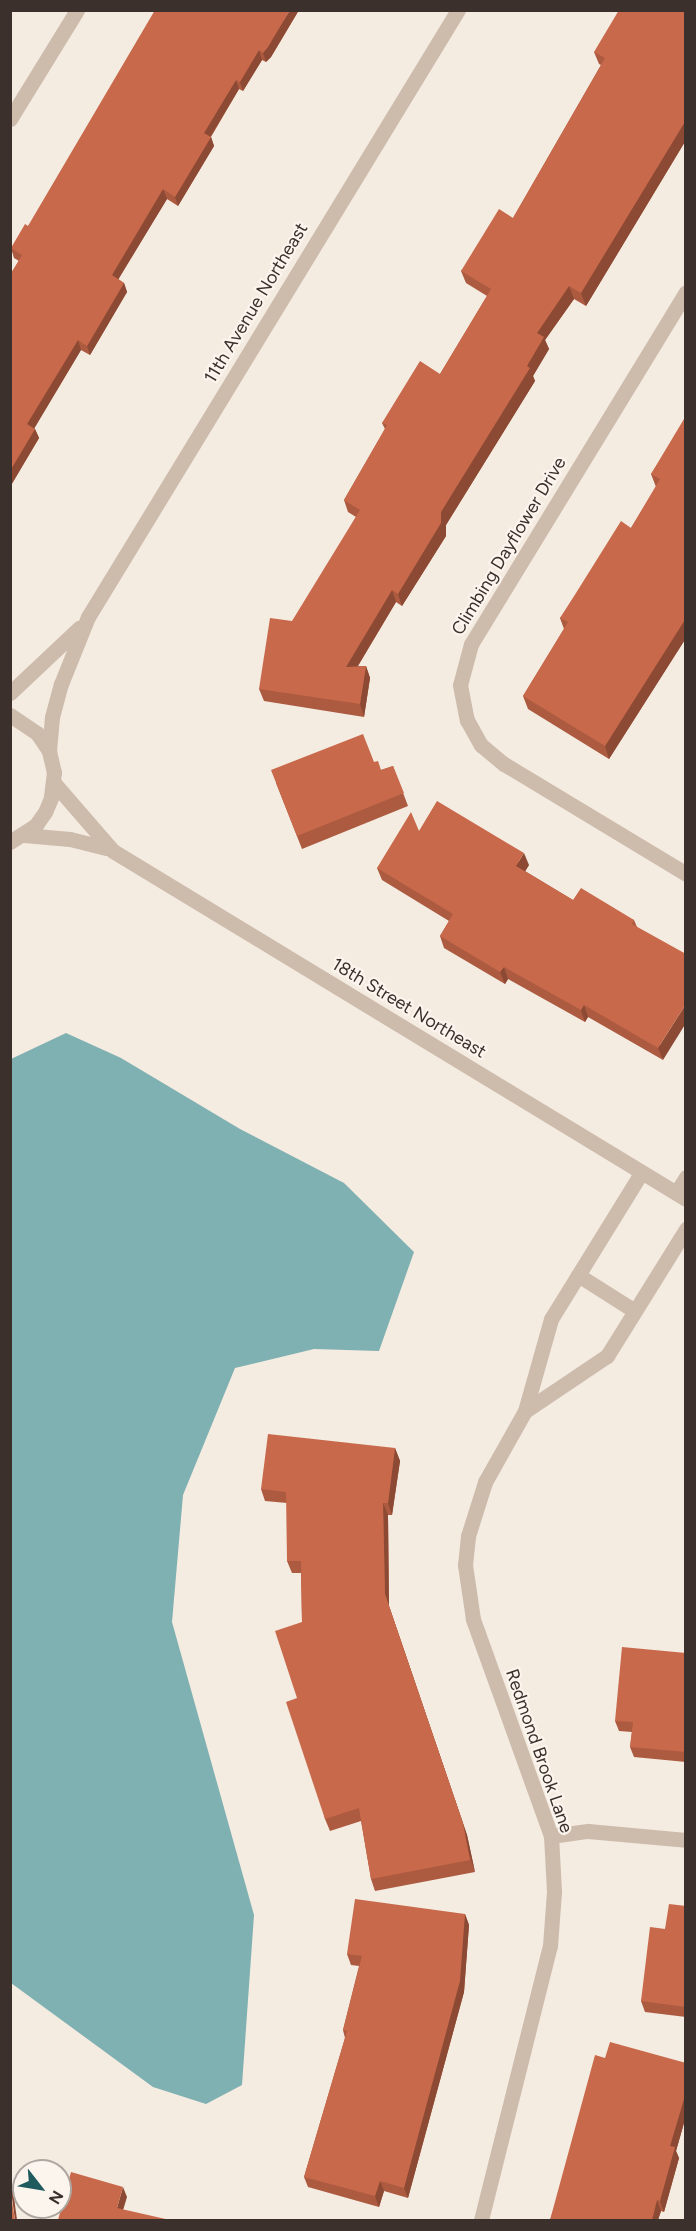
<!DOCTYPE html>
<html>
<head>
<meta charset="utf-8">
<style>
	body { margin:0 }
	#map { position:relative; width:696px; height:2231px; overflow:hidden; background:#f4ebe1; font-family:Figtree,sans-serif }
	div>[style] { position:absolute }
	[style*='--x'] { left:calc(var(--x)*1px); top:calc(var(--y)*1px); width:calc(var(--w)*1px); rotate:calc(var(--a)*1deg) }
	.water>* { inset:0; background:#7fb0b2 }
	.minor>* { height:15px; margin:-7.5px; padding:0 7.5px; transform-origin:7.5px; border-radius:7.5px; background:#cdbbac }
	.tertiary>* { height:15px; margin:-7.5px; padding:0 7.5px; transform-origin:7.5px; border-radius:7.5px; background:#cdbbac }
	.wall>* { inset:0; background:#ac5a40 }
	.shaded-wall>* { inset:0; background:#8c4a34 }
	.building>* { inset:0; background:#c8694b }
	span { translate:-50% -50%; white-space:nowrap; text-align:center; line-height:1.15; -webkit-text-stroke:4.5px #fbf5ee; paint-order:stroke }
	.street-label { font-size:18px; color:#3b302b }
	.frame { position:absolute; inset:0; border:12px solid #3b302b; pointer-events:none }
	.north { position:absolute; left:12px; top:2159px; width:60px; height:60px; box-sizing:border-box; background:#fbf5ee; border:2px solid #aea6a0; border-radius:50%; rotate:121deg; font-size:16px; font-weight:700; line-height:24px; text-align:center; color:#3b302b }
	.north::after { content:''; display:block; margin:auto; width:21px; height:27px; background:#1f5a5e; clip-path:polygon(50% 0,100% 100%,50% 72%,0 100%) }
</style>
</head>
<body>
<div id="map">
	<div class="water">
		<div style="clip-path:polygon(66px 1033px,121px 1058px,240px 1129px,344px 1183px,414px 1252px,379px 1351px,314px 1349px,235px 1368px,183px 1495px,172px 1622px,254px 1915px,242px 2085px,206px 2104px,153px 2087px,11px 1983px,11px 1059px)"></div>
	</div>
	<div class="minor">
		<div style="--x:10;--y:119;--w:128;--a:-58.4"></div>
		<div style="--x:686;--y:292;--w:412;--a:121.4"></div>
		<div style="--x:471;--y:644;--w:42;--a:105"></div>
		<div style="--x:460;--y:685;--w:36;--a:79"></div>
		<div style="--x:467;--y:720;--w:29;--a:61"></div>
		<div style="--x:481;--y:745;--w:30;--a:40"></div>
		<div style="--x:504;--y:764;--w:213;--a:31.1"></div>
		<div style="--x:676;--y:1193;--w:19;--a:-58"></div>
		<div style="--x:578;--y:1275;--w:67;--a:32.3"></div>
		<div style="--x:525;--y:1411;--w:99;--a:-33.9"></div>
		<div style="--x:607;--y:1356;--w:150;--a:-58.1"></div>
		<div style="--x:551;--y:1836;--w:37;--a:-8"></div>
		<div style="--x:588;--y:1831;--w:98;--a:5.2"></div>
		<div style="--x:481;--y:2220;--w:283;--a:-75.9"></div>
		<div style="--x:550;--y:1946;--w:55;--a:-85.8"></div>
		<div style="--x:554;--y:1891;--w:55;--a:-93.1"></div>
		<div style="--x:551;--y:1836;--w:231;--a:-109.8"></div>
		<div style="--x:473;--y:1619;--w:55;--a:-98.4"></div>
		<div style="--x:465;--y:1565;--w:29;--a:-84"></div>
		<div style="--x:468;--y:1536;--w:57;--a:-72.5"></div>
		<div style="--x:485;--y:1482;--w:81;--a:-60.6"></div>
		<div style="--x:525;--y:1411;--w:96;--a:-74.2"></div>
		<div style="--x:551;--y:1319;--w:172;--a:-58.3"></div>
	</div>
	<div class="tertiary">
		<div style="--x:10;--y:693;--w:95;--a:-43.3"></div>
		<div style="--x:10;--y:715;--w:32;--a:34"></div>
		<div style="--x:37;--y:733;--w:22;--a:56"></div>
		<div style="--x:49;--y:751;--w:22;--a:77"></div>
		<div style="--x:54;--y:772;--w:26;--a:97"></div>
		<div style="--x:51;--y:798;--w:15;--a:113"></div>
		<div style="--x:45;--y:812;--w:16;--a:125"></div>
		<div style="--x:36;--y:825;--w:31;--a:147"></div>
		<div style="--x:49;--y:751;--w:34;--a:-85"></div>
		<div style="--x:52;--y:717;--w:34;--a:-75"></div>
		<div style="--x:61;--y:684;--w:72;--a:-68.1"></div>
		<div style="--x:88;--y:617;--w:711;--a:-58.64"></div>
		<div style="--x:54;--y:783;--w:90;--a:49.1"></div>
		<div style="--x:113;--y:851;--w:670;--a:31.27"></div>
		<div style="--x:24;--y:835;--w:46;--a:5"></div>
		<div style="--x:70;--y:839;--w:37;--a:14"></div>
	</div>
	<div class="wall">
		<div style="clip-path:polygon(299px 10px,271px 57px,266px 62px,262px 60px,243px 91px,239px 89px,211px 137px,214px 146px,178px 206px,167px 199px,118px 279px,124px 283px,127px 292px,90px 355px,81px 350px,34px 428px,35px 429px,39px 438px,10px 487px,10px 275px,19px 261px,14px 258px,11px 248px,28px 226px)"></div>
		<div style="clip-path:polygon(686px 10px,686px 140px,586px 306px,574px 299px,545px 340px,549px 349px,533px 376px,535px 381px,446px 525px,446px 536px,402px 606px,396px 602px,358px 666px,366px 666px,370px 678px,364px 717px,264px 701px,259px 689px,356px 517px,348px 512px,344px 500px,385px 429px,382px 423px,440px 374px,487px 296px,466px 283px,461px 271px,513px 218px,601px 65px,599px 64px,594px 52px)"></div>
		<div style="clip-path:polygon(686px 420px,686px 638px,609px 759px,528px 709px,523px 696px,564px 629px,560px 618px,631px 528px,656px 487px,651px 474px)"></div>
		<div style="clip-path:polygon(374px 762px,381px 770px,393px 766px,408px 806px,302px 849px,276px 783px)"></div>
		<div style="clip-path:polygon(419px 831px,529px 865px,525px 871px,573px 900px,634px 920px,637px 927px,663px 1060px,588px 1017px,585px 1022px,508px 979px,505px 984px,444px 948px,440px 936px,449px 921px,382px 880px,377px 868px)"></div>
		<div style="clip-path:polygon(395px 1448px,400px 1461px,392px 1515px,388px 1515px,389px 1606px,467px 1835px,475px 1872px,375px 1891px,371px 1879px,361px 1821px,330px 1831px,325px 1819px,297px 1698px,302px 1622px,301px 1573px,292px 1573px,287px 1561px,287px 1503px,265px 1501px,261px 1489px)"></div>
		<div style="clip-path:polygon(686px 1653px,686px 1762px,634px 1757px,630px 1747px,632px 1732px,619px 1731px,615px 1721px)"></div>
		<div style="clip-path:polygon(686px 1906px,686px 2017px,645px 2012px,641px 2001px,665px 1929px)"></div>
		<div style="clip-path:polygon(465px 1914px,469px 1925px,464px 1992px,408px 2198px,384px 2191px,379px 2207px,308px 2187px,304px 2177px,345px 2038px,343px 2030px,359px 1966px,351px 1965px,347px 1954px)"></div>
		<div style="clip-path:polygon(605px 2058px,686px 2063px,686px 2116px,676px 2151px,679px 2158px,664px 2212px,661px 2211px,658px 2220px,550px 2220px)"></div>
	</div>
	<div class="shaded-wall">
		<div style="clip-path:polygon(290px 10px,299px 10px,271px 57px,266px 62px,263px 53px)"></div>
		<div style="clip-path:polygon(259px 50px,262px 60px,243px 91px,240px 82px)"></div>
		<div style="clip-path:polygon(236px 80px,239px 89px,207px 142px,204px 133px)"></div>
		<div style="clip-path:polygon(686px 120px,686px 140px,586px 306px,581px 293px)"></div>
		<div style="clip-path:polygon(211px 137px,214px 146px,178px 206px,175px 197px)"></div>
		<div style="clip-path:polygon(163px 189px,167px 199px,115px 285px,112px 275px)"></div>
		<div style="clip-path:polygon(124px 283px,127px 292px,90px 355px,87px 346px)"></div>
		<div style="clip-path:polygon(569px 286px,574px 299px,545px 340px,549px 349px,533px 376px,535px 381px,446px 525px,446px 536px,402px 606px,398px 594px,441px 512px,527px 366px,537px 333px)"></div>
		<div style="clip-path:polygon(78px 340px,81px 350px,31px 434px,27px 424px)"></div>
		<div style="clip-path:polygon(35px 429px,39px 438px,10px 487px,10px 471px)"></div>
		<div style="clip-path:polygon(392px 590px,396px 602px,350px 679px,346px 667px)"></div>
		<div style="clip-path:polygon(686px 618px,686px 638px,609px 759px,605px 746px)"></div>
		<div style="clip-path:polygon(366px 666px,370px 678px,364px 717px,360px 704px)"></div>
		<div style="clip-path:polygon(524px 853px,529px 865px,521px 878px,516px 866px)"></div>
		<div style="clip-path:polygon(504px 967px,508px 979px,505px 984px,500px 972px)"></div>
		<div style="clip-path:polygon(686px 1004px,686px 1023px,663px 1060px,658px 1048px)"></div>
		<div style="clip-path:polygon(584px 1005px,588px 1017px,585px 1022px,581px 1010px)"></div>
		<div style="clip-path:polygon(395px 1448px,400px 1461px,392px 1515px,388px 1503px)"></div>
		<div style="clip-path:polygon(383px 1503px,388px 1515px,389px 1606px,467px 1835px,475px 1872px,385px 1594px)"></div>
		<div style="clip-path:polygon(465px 1914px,469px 1925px,464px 1992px,408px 2198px,404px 2188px)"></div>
		<div style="clip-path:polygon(686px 2092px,686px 2116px,676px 2151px,679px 2158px,664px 2212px,660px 2201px,670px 2146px)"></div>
		<div style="clip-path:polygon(380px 2181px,384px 2191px,379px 2207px,375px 2196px)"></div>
		<div style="clip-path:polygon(10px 2183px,13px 2189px,17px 2220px,15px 2220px)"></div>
		<div style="clip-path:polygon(123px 2187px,127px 2197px,121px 2217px,117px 2208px)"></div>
		<div style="clip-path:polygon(657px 2200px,661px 2211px,658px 2220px,652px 2220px)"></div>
	</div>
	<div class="building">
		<div style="clip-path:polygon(155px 10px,290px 10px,268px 47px,263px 53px,259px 50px,240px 82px,236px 80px,204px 133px,211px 137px,175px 197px,163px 189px,112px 275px,124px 283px,87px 346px,78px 340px,27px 424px,35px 429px,10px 471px,10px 275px,22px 255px,11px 248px,25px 224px,28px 226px)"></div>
		<div style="clip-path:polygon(619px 10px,686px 10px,686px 120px,581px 293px,569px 286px,537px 333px,544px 337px,527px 366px,530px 368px,441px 512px,441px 523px,398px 594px,392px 590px,346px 667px,366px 666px,360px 704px,259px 689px,270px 618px,292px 621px,360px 510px,344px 500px,387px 425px,382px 423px,420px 361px,440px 374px,491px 289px,461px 271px,499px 209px,513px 218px,605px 58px,594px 52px)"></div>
		<div style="clip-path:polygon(684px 419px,686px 420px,686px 618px,605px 746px,523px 696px,568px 622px,560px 618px,576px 593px,621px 521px,631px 528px,660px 479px,651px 474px)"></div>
		<div style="clip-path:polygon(363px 734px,374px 762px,378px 761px,381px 770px,393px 766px,404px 793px,297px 836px,271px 770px)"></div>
		<div style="clip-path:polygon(437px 801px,524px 853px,516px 866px,573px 900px,581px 888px,634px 920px,632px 924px,686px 954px,686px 1004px,658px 1048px,584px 1005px,581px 1010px,504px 967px,500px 972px,440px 936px,453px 914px,377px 868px,411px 812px,419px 831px)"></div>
		<div style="clip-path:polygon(268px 1434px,395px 1448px,388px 1503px,383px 1503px,385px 1594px,463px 1823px,470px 1860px,371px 1879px,359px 1808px,325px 1819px,286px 1702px,297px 1698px,275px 1631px,302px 1622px,301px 1561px,287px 1561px,286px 1492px,261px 1489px)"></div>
		<div style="clip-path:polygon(622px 1647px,686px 1653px,686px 1752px,630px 1747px,633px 1722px,615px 1721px)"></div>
		<div style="clip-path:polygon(355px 1899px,465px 1914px,460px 1981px,404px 2188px,380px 2181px,375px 2196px,304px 2177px,347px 2031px,343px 2030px,362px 1956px,347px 1954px)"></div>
		<div style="clip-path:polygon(669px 1904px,686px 1906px,686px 2007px,641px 2001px,650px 1927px,665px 1929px)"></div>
		<div style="clip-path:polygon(610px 2042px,686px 2063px,686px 2092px,670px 2146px,675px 2147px,660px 2201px,657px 2200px,652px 2220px,550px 2220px,595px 2055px,605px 2058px)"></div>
		<div style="clip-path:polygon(71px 2172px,123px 2187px,117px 2208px,170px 2220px,58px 2220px)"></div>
		<div style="clip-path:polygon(10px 2189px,15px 2220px,10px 2220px)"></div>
	</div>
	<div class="street-label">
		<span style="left:256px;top:303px;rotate:-59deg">11th Avenue Northeast</span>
		<span style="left:509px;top:546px;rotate:-59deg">Climbing Dayflower Drive</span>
		<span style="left:409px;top:1008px;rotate:31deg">18th Street Northeast</span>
		<span style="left:539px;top:1751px;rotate:71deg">Redmond Brook Lane</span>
	</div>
	<div class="frame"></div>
	<div class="north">N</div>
</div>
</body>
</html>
